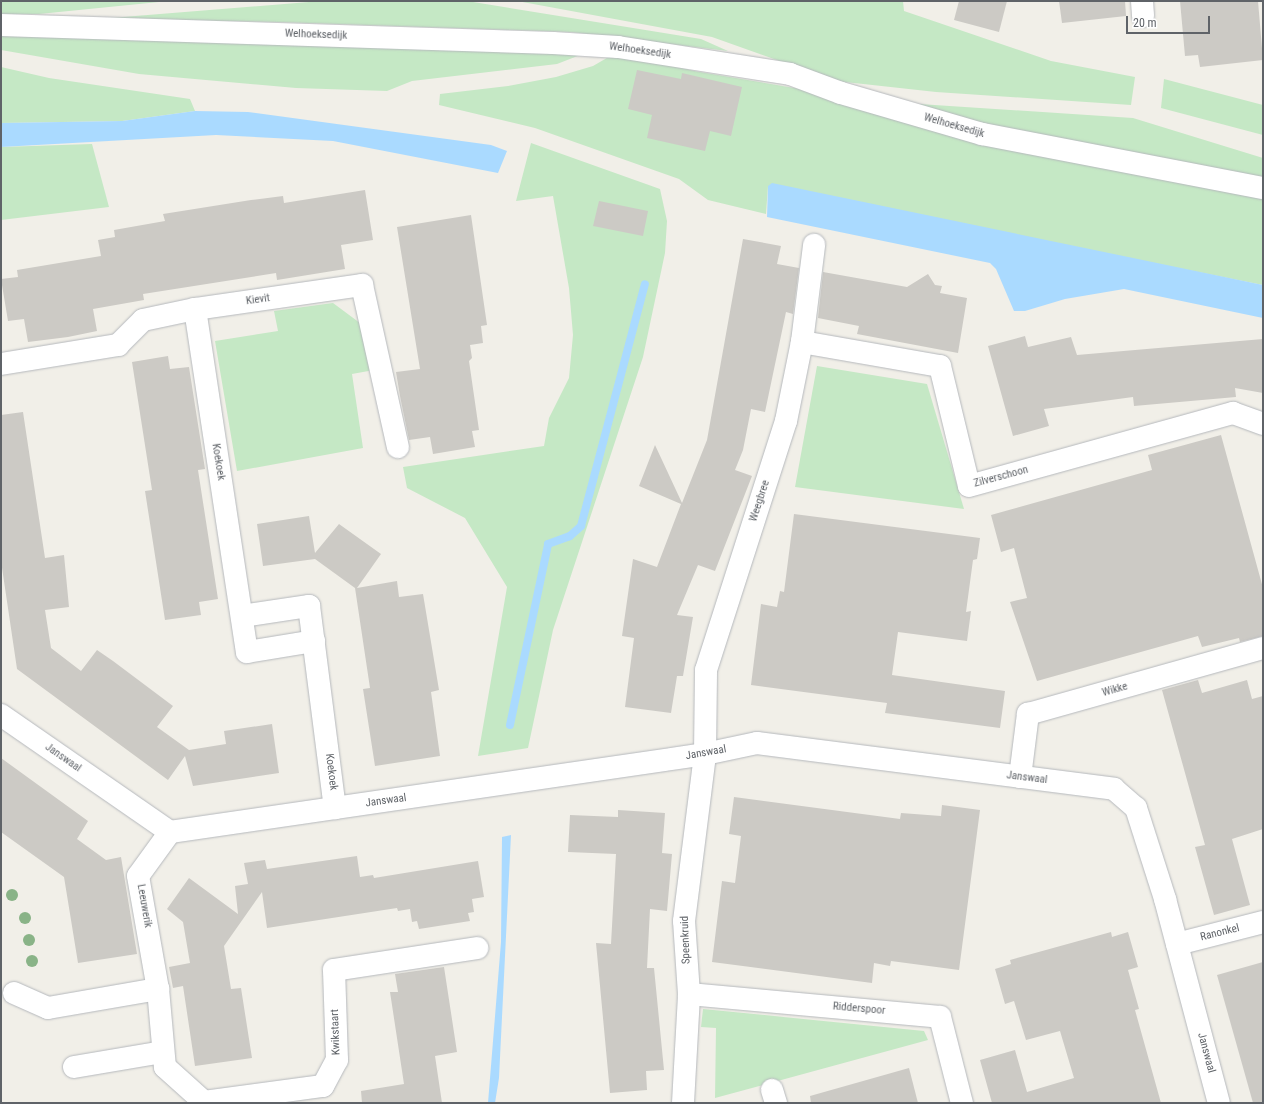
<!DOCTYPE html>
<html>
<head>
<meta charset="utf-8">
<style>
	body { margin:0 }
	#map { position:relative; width:1264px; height:1104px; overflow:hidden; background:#f1efe8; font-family:"Roboto Condensed",sans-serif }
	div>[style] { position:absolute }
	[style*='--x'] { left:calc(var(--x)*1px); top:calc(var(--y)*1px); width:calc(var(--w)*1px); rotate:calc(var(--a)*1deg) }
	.green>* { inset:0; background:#c5e8c5 }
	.water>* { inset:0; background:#aadaff }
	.stream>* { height:8px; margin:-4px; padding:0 4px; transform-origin:4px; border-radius:4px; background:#aadaff }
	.building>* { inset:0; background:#cccac5 }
	.roads { filter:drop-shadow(0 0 1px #b5b8bc) drop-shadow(0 0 1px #b5b8bc) }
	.minor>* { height:22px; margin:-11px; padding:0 11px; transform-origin:11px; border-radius:11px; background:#fff }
	.trees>* { width:12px; height:12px; margin:-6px; border-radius:50%; background:#89b387 }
	span { translate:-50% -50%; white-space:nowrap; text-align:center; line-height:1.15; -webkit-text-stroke:3px #fff; paint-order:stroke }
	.street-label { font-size:11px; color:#5f6368 }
	.frame { position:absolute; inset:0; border:2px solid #5f6368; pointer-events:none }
	.scale { position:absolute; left:1126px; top:16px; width:84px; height:18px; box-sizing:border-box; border:2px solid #5f6368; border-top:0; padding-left:5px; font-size:12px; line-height:14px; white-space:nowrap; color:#5f6368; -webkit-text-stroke:3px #fff; paint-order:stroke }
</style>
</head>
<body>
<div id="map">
	<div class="green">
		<div style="clip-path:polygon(1px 1px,169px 1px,39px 14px,1px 14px)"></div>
		<div style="clip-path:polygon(321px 1px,467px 1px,701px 39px,728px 51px,571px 32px,279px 22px,98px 19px)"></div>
		<div style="clip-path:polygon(517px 1px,903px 1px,904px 11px,1051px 61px,1135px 77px,1131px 105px,936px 92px,836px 81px,712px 37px)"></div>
		<div style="clip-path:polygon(1px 32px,593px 50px,557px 64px,412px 81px,387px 91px,296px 88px,139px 74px,1px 50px)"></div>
		<div style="clip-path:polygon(629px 54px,694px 71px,812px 91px,1263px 196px,1263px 285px,768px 186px,766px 214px,708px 200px,679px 179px,535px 128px,439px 105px,440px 94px,508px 86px,556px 77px,593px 66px,612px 55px)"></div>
		<div style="clip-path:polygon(1px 67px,49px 78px,190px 99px,195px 111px,122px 121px,1px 123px)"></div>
		<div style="clip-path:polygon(1164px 79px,1263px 105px,1263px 135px,1161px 108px)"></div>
		<div style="clip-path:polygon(904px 103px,1133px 118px,1263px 158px,1263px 180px,977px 124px)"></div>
		<div style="clip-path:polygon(531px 143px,660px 189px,667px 221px,665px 253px,643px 357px,553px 630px,528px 748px,478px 756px,507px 587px,465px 518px,407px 488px,403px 467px,544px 446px,549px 418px,569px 378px,573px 335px,569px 288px,553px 196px,516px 201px)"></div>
		<div style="clip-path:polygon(92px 144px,109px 207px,1px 220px,1px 147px)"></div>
		<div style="clip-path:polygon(333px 303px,368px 329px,374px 370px,352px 374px,363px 448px,237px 471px,215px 341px,278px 331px,274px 311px)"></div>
		<div style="clip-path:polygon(817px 366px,927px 384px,964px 509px,795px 487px)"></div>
		<div style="clip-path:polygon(703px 1009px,924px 1031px,928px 1040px,715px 1098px,716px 1028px,701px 1027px)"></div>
	</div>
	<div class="water">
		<div style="clip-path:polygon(195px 111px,248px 112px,491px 145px,507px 151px,498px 173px,333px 141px,216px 135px,1px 147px,1px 123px,122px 121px)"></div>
		<div style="clip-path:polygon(772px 183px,1263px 285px,1263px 318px,1124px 289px,1065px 299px,1025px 311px,1014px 311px,996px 269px,990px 263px,767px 217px,768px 186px)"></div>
		<div style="clip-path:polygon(511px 835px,499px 1078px,495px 1103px,488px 1103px,501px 942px,502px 837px)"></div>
	</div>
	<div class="stream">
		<div style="--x:510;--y:725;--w:185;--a:-78.1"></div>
		<div style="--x:548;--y:544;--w:23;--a:-20"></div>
		<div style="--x:570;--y:536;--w:15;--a:-42"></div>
		<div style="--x:581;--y:526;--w:250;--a:-75.2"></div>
	</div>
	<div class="building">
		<div style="clip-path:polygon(959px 1px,1007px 1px,999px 32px,954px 20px)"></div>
		<div style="clip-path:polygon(1059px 1px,1125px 1px,1126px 16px,1062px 23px)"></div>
		<div style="clip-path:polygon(1180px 1px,1258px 1px,1263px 60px,1200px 67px,1198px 55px,1185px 56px)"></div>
		<div style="clip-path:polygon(637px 70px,681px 79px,682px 73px,742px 87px,731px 136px,710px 131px,705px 151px,647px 138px,652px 115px,628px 109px)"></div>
		<div style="clip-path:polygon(365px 190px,373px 240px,341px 245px,345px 269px,277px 280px,276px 273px,143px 294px,144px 300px,93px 309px,97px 331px,68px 337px,28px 342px,24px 319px,8px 321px,1px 279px,18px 277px,17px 270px,101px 256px,98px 240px,115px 237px,114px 230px,165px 221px,163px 214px,251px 200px,283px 196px,284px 203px)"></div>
		<div style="clip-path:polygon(599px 201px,648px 211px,643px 236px,593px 226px)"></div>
		<div style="clip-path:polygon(471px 215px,487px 325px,481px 326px,483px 343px,470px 345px,472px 358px,469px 361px,479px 430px,472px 431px,475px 447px,433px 454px,430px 437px,409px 440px,400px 396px,396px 372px,420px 369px,397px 227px)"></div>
		<div style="clip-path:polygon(743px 239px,781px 246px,777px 264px,799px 268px,793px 314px,786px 312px,765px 412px,751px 409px,743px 450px,735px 470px,752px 476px,715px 571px,698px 565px,677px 615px,693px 617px,683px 676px,677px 676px,671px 713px,625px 707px,634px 638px,622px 636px,633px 559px,657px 567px,681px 504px,639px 486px,655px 445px,682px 503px,707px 440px)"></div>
		<div style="clip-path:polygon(823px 272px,907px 287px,928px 274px,935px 285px,942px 286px,940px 293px,967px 298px,958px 353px,857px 334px,859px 326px,818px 318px)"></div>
		<div style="clip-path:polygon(1025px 336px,1028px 347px,1071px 337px,1077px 355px,1263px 339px,1263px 393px,1235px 388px,1236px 397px,1134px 406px,1133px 397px,1044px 409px,1049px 426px,1013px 436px,988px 346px)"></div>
		<div style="clip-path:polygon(168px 356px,170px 369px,189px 367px,205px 469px,198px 470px,218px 599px,199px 602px,201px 615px,165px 620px,145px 491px,152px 490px,132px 362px)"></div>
		<div style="clip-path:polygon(23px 412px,45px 558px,64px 555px,69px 607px,45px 610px,51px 648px,81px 671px,97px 650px,113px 661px,173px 706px,157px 727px,189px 750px,226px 744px,224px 731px,272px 724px,279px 773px,193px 786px,185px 756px,168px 780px,17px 669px,1px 561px,1px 415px)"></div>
		<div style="clip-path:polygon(1221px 435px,1263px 588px,1263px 636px,1240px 642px,1239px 638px,1202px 647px,1198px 636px,1037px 681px,1010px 602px,1027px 598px,1014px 548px,1001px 552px,991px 515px,1152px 470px,1148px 455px)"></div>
		<div style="clip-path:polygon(794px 514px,980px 538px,977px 559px,973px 560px,966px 612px,971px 611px,967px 641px,898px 632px,892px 675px,1005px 691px,1000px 728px,885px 713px,887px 703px,751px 685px,761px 604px,777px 607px,780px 591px,784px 592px)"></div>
		<div style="clip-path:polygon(309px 516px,315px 553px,339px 524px,381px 554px,357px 588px,397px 581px,399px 597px,423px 594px,439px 690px,431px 692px,440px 756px,375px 766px,363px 689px,370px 688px,355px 588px,315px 559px,263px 566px,257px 524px)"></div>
		<div style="clip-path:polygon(1198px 680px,1202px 693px,1247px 680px,1252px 699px,1263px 696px,1263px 829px,1232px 839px,1250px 905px,1214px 915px,1195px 847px,1205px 845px,1162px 690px)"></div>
		<div style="clip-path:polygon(1px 758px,88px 821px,77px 839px,106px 860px,121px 857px,137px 954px,78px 963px,64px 877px,1px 832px)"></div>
		<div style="clip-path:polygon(734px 797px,900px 819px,901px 813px,941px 816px,942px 805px,980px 810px,959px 970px,891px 961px,890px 966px,874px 963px,872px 983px,712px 962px,722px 881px,735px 883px,741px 836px,729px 834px)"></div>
		<div style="clip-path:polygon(618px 810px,665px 813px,662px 853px,672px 854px,667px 911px,650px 909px,647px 968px,654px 968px,664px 1070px,646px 1071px,647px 1090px,610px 1093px,596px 943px,611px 944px,616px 854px,568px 852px,570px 815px,618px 817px)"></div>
		<div style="clip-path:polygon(357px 856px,360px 877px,373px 875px,374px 878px,478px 861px,484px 897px,472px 899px,474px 912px,468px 913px,470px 921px,419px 929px,417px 921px,412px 922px,410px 909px,398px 911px,397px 908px,267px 928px,262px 892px,224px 946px,231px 989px,241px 988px,252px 1058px,195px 1066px,183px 986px,173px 988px,169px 967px,190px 963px,183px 922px,167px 909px,189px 878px,238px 914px,235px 886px,248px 884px,244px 863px,265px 860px,267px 869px)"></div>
		<div style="clip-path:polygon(1111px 932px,1112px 937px,1128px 932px,1138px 967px,1128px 970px,1139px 1009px,1135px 1010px,1161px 1103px,992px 1103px,980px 1060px,1015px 1050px,1027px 1092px,1074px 1078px,1060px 1031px,1026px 1040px,1014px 1001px,1005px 1004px,995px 969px,1011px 964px,1010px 960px)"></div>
		<div style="clip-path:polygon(1263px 962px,1263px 1103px,1253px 1103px,1217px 975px)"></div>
		<div style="clip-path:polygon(444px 967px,457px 1052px,435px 1056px,442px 1103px,362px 1103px,361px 1091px,404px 1084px,390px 992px,398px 992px,395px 974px)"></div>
		<div style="clip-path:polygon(909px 1068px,918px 1103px,811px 1103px,810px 1096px)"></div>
	</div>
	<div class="roads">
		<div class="minor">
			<div style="--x:1142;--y:1;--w:15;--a:86"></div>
			<div style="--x:1;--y:25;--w:552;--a:1.87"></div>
			<div style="--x:553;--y:43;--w:65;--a:3.5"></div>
			<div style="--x:618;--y:47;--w:174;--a:8.9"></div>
			<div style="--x:790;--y:74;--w:54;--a:20.4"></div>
			<div style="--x:841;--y:93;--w:147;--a:16.2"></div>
			<div style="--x:982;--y:134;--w:286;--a:10.9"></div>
			<div style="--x:195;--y:309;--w:347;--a:81.4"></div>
			<div style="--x:247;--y:652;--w:68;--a:-9.3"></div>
			<div style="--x:802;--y:342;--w:140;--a:9.9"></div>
			<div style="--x:940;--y:366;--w:123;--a:76.4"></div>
			<div style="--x:969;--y:486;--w:274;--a:-15.5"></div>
			<div style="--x:1233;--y:413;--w:32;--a:20"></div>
			<div style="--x:1;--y:364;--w:119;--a:-9.2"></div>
			<div style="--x:118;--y:345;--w:35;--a:-45"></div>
			<div style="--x:143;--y:320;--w:53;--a:-11.9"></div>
			<div style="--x:195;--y:309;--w:169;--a:-8.2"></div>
			<div style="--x:362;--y:285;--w:166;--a:77.5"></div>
			<div style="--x:242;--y:616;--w:68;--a:-8.5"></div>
			<div style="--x:309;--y:606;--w:204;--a:82.7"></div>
			<div style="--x:1;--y:715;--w:206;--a:34.7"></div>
			<div style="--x:170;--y:832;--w:541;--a:-8.29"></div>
			<div style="--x:705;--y:754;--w:53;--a:-11.9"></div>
			<div style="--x:757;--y:743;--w:360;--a:7.3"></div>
			<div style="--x:1114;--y:789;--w:29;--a:41"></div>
			<div style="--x:1136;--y:808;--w:96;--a:72.3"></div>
			<div style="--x:1165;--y:899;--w:211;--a:75.2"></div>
			<div style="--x:1020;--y:777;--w:64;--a:-82.8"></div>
			<div style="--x:1028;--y:714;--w:244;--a:-15.7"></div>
			<div style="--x:170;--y:832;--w:54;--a:126"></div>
			<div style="--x:138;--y:876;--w:115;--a:80"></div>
			<div style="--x:158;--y:989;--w:78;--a:84.9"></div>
			<div style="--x:165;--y:1067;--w:52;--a:41.9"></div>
			<div style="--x:204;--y:1102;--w:120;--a:-7.7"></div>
			<div style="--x:323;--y:1086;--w:30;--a:-62"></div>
			<div style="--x:337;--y:1060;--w:90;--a:-91.9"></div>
			<div style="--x:334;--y:970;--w:145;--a:-8.7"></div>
			<div style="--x:1177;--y:944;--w:89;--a:-14.3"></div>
			<div style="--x:14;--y:993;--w:37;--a:24"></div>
			<div style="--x:48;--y:1008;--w:112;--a:-9.8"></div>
			<div style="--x:689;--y:994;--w:252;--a:5.2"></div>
			<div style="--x:940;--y:1017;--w:89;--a:75.7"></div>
			<div style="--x:74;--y:1067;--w:90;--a:-9.6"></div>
			<div style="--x:772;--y:1090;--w:14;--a:73"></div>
			<div style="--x:683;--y:1103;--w:109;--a:-86.8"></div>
			<div style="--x:689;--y:994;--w:73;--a:-93.9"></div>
			<div style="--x:684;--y:921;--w:168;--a:-82.8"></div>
			<div style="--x:705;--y:754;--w:84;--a:-89.3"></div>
			<div style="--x:706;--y:670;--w:262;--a:-72.2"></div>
			<div style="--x:786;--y:421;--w:81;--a:-78.6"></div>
			<div style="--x:802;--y:342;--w:98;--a:-82.9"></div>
		</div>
	</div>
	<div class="trees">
		<div style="left:12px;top:895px"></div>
		<div style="left:25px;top:918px"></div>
		<div style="left:29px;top:940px"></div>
		<div style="left:32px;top:961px"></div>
	</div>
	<div class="street-label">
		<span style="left:316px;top:35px;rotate:2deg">Welhoeksedijk</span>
		<span style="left:640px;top:51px;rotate:8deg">Welhoeksedijk</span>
		<span style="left:954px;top:126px;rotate:16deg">Welhoeksedijk</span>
		<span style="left:258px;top:300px;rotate:-8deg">Kievit</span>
		<span style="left:218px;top:462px;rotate:81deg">Koekoek</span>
		<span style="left:1001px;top:477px;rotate:-15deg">Zilverschoon</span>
		<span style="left:760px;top:501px;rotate:-72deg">Weegbree</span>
		<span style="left:1115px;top:690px;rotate:-16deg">Wikke</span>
		<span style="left:706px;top:753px;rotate:-10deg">Janswaal</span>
		<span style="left:63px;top:758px;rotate:35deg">Janswaal</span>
		<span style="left:331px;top:772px;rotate:83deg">Koekoek</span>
		<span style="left:1027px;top:778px;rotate:7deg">Janswaal</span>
		<span style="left:386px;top:801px;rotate:-8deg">Janswaal</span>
		<span style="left:144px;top:906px;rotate:80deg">Leeuwerik</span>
		<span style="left:1220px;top:933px;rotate:-14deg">Ranonkel</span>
		<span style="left:686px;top:940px;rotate:-92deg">Speenkruid</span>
		<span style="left:859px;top:1009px;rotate:5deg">Ridderspoor</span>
		<span style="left:336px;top:1032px;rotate:-92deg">Kwikstaart</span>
		<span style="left:1206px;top:1053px;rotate:75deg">Janswaal</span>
	</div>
	<div class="frame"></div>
	<div class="scale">20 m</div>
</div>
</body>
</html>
